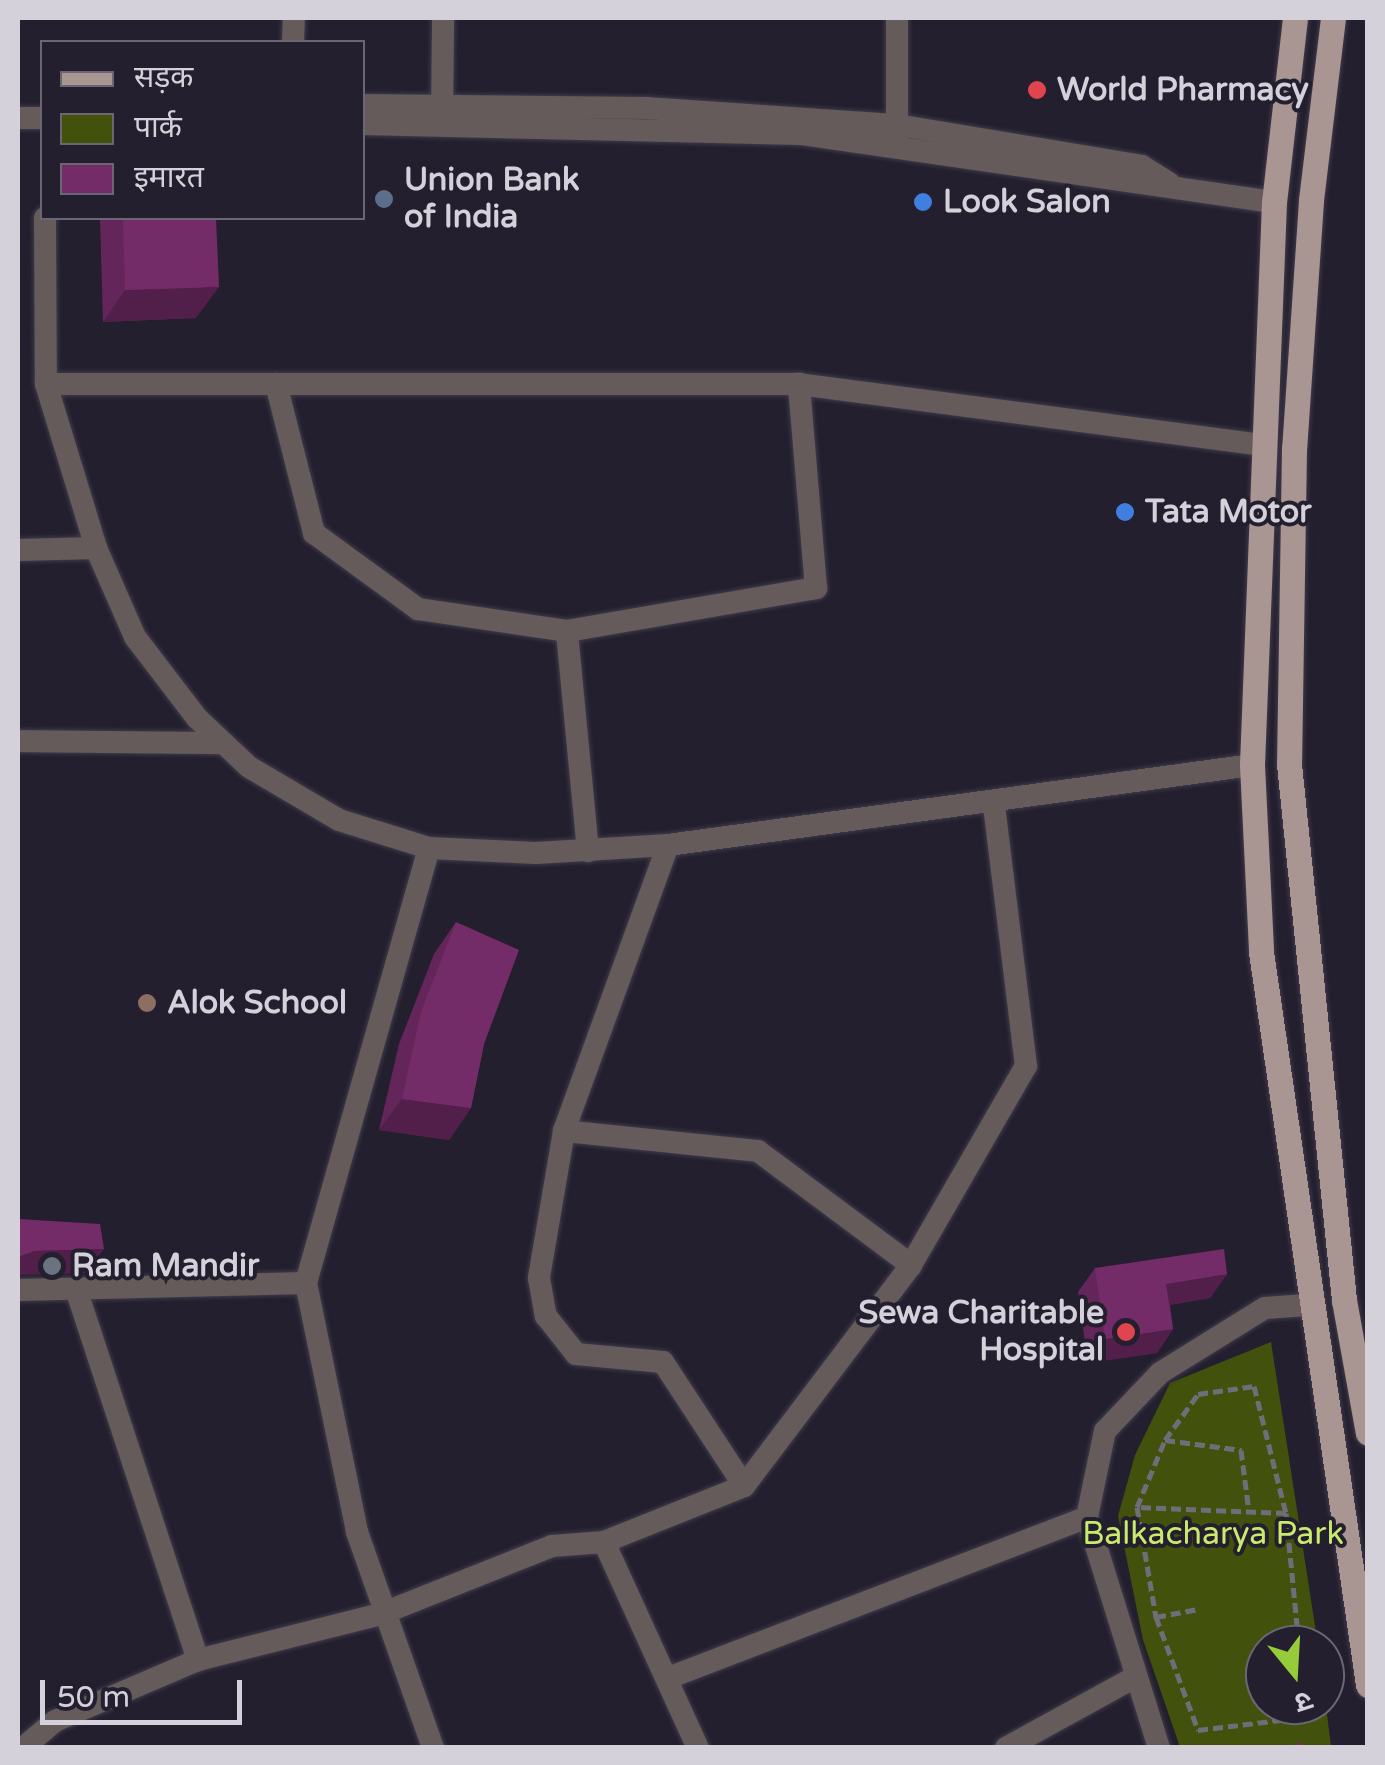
<!DOCTYPE html>
<html>
<head>
<meta charset="utf-8">
<style>
	body { margin:0 }
	#map { position:relative; width:1385px; height:1765px; overflow:hidden; background:#231f2e; font-family:"Varela Round","Noto Sans Devanagari",sans-serif }
	div>[style] { position:absolute }
	[style*='--x'] { left:calc(var(--x)*1px); top:calc(var(--y)*1px); width:calc(var(--w)*1px); rotate:calc(var(--a)*1deg) }
	.green>* { inset:0; background:#42510c }
	.path>* { height:5px; margin-top:-2.5px; transform-origin:0; background:repeating-linear-gradient(90deg,#706d7a 0 10px,transparent 0 15px) }
	.roads { filter:drop-shadow(0 0 2px #3f3b4a) drop-shadow(0 0 2px #3f3b4a) }
	.street>* { height:22px; margin:-11px; padding:0 11px; transform-origin:11px; border-radius:11px; background:#655b5a }
	.primary>* { height:25px; margin:-12.5px; padding:0 12.5px; transform-origin:12.5px; border-radius:12.5px; background:#a99592 }
	.wall>* { inset:0; background:#64265a }
	.shaded-wall>* { inset:0; background:#511f4a }
	.building>* { inset:0; background:#742c69 }
	.dots>* { width:28px; height:28px; translate:-50% -50%; box-sizing:border-box; border:5px solid #231f2e; border-radius:50% }
	span { translate:-50% -50%; white-space:nowrap; text-align:center; line-height:1.15; -webkit-text-stroke:8px #231f2e; paint-order:stroke }
	.poi-label { font-size:32px; color:#d4d1db; font-weight:700 }
	.left { translate:0 -50%; text-align:left }
	.right { translate:-100% -50%; text-align:right }
	.park-label { font-size:32px; color:#c9ea6c }
	.frame { position:absolute; inset:0; border:20px solid #d4d1db; pointer-events:none }
	.legend { position:absolute; left:40px; top:40px; width:325px; height:180px; box-sizing:border-box; background:#231f2e; border:2px solid #6a6673; margin:0; padding:12px 18px; list-style:none; font-size:30px; color:#d4d1db }
	.legend li { display:flex; align-items:center; gap:20px; height:50px }
	.legend b { width:50px; border:2px solid #6a6673 }
	.north { position:absolute; left:1245px; top:1625px; width:100px; height:100px; box-sizing:border-box; background:#231f2e; border:2px solid #6a6673; border-radius:50%; rotate:162deg; font-size:28px; font-weight:700; line-height:40px; text-align:center; color:#d4d1db }
	.north::after { content:''; display:block; margin:auto; width:35px; height:45px; background:#96cc3a; clip-path:polygon(50% 0,100% 100%,50% 72%,0 100%) }
	.scale { position:absolute; left:40px; top:1680px; width:202px; height:45px; box-sizing:border-box; border:5px solid #d4d1db; border-top:0; padding-left:12px; font-size:30px; line-height:35px; white-space:nowrap; color:#d4d1db; -webkit-text-stroke:8px #231f2e; paint-order:stroke }
</style>
</head>
<body>
<div id="map">
	<div class="green">
		<div style="clip-path:polygon(1271px 1342px,1318px 1645px,1265px 1645px,1265px 1705px,1325px 1705px,1325px 1699px,1331px 1746px,1180px 1747px,1143px 1640px,1118px 1516px,1135px 1455px,1170px 1383px)"></div>
	</div>
	<div class="path">
		<div style="--x:1165;--y:1440;--w:77;--a:7.5"></div>
		<div style="--x:1241;--y:1450;--w:63;--a:82.6"></div>
		<div style="--x:1137;--y:1507;--w:73;--a:-67.3"></div>
		<div style="--x:1165;--y:1440;--w:57;--a:-54.3"></div>
		<div style="--x:1198;--y:1394;--w:57;--a:-8.1"></div>
		<div style="--x:1254;--y:1386;--w:131;--a:75.9"></div>
		<div style="--x:1286;--y:1513;--w:133;--a:84.4"></div>
		<div style="--x:1286;--y:1513;--w:149;--a:-177.7"></div>
		<div style="--x:1137;--y:1507;--w:112;--a:80.2"></div>
		<div style="--x:1156;--y:1617;--w:121;--a:69.6"></div>
		<div style="--x:1198;--y:1730;--w:109;--a:-6.9"></div>
		<div style="--x:1306;--y:1717;--w:12;--a:-95"></div>
		<div style="--x:1156;--y:1617;--w:43;--a:-10.8"></div>
	</div>
	<div class="roads">
		<div class="street">
			<div style="--x:293;--y:42;--w:24;--a:-88"></div>
			<div style="--x:362;--y:105;--w:284;--a:0.6"></div>
			<div style="--x:646;--y:108;--w:252;--a:3.9"></div>
			<div style="--x:897;--y:125;--w:248;--a:9.5"></div>
			<div style="--x:1142;--y:166;--w:32;--a:32"></div>
			<div style="--x:18;--y:118;--w:24;--a:0"></div>
			<div style="--x:442;--y:120;--w:102;--a:-89.4"></div>
			<div style="--x:362;--y:124;--w:439;--a:1.3"></div>
			<div style="--x:801;--y:134;--w:478;--a:8.2"></div>
			<div style="--x:897;--y:139;--w:121;--a:-90"></div>
			<div style="--x:45;--y:218;--w:166;--a:89.7"></div>
			<div style="--x:46;--y:384;--w:171;--a:73"></div>
			<div style="--x:96;--y:548;--w:97;--a:66.3"></div>
			<div style="--x:135;--y:637;--w:102;--a:52.6"></div>
			<div style="--x:197;--y:718;--w:71;--a:43.3"></div>
			<div style="--x:249;--y:767;--w:104;--a:30.5"></div>
			<div style="--x:339;--y:820;--w:94;--a:17.3"></div>
			<div style="--x:429;--y:848;--w:452;--a:105.8"></div>
			<div style="--x:306;--y:1283;--w:254;--a:78.4"></div>
			<div style="--x:357;--y:1532;--w:229;--a:70.6"></div>
			<div style="--x:46;--y:384;--w:753;--a:0"></div>
			<div style="--x:799;--y:384;--w:467;--a:7.5"></div>
			<div style="--x:276;--y:384;--w:154;--a:75.7"></div>
			<div style="--x:314;--y:533;--w:129;--a:36.2"></div>
			<div style="--x:418;--y:609;--w:151;--a:8.4"></div>
			<div style="--x:18;--y:550;--w:78;--a:-1.5"></div>
			<div style="--x:18;--y:741;--w:204;--a:0.6"></div>
			<div style="--x:668;--y:845;--w:304;--a:110"></div>
			<div style="--x:564;--y:1131;--w:149;--a:99.7"></div>
			<div style="--x:539;--y:1278;--w:39;--a:80"></div>
			<div style="--x:546;--y:1316;--w:48;--a:51.7"></div>
			<div style="--x:576;--y:1354;--w:87;--a:5.3"></div>
			<div style="--x:663;--y:1362;--w:148;--a:56.8"></div>
			<div style="--x:429;--y:848;--w:107;--a:2.7"></div>
			<div style="--x:536;--y:853;--w:132;--a:-3.5"></div>
			<div style="--x:668;--y:845;--w:589;--a:-7.8"></div>
			<div style="--x:588;--y:851;--w:221;--a:-95.5"></div>
			<div style="--x:567;--y:631;--w:253;--a:-9.8"></div>
			<div style="--x:816;--y:588;--w:205;--a:-94.8"></div>
			<div style="--x:564;--y:1131;--w:195;--a:5.9"></div>
			<div style="--x:758;--y:1151;--w:191;--a:36.7"></div>
			<div style="--x:76;--y:1289;--w:391;--a:71.8"></div>
			<div style="--x:18;--y:1290;--w:288;--a:-1.4"></div>
			<div style="--x:604;--y:1542;--w:151;--a:-21.8"></div>
			<div style="--x:744;--y:1486;--w:277;--a:-52.9"></div>
			<div style="--x:911;--y:1265;--w:230;--a:-60"></div>
			<div style="--x:1026;--y:1066;--w:264;--a:-97"></div>
			<div style="--x:668;--y:1678;--w:449;--a:-21"></div>
			<div style="--x:23;--y:1748;--w:42;--a:-40.2"></div>
			<div style="--x:55;--y:1721;--w:155;--a:-23.1"></div>
			<div style="--x:198;--y:1660;--w:189;--a:-14.1"></div>
			<div style="--x:381;--y:1614;--w:184;--a:-21.7"></div>
			<div style="--x:552;--y:1546;--w:52;--a:-4.4"></div>
			<div style="--x:604;--y:1542;--w:226;--a:65.5"></div>
			<div style="--x:1006;--y:1748;--w:147;--a:-28.8"></div>
			<div style="--x:1159;--y:1748;--w:242;--a:-107.3"></div>
			<div style="--x:1087;--y:1517;--w:88;--a:-78.2"></div>
			<div style="--x:1105;--y:1431;--w:80;--a:-46.5"></div>
			<div style="--x:1160;--y:1373;--w:123;--a:-31.8"></div>
			<div style="--x:1265;--y:1308;--w:42;--a:-4.1"></div>
		</div>
		<div class="primary">
			<div style="--x:1295;--y:18;--w:185;--a:96.5"></div>
			<div style="--x:1274;--y:202;--w:563;--a:92.24"></div>
			<div style="--x:1252;--y:765;--w:187;--a:87.2"></div>
			<div style="--x:1261;--y:952;--w:741;--a:81.69"></div>
			<div style="--x:1333;--y:18;--w:184;--a:96.9"></div>
			<div style="--x:1311;--y:201;--w:248;--a:93.9"></div>
			<div style="--x:1294;--y:448;--w:316;--a:90.9"></div>
			<div style="--x:1289;--y:764;--w:539;--a:84.14"></div>
			<div style="--x:1344;--y:1300;--w:135;--a:79.8"></div>
		</div>
	</div>
	<div class="wall">
		<div style="clip-path:polygon(100px 218px,216px 218px,196px 318px,103px 322px)"></div>
		<div style="clip-path:polygon(456px 922px,484px 1044px,471px 1108px,449px 1140px,379px 1130px,399px 1044px,434px 954px)"></div>
		<div style="clip-path:polygon(1095px 1268px,1227px 1274px,1210px 1298px,1170px 1305px,1173px 1329px,1157px 1353px,1088px 1363px,1078px 1292px)"></div>
	</div>
	<div class="shaded-wall">
		<div style="clip-path:polygon(219px 287px,196px 318px,103px 322px,125px 290px)"></div>
		<div style="clip-path:polygon(402px 1099px,471px 1108px,449px 1140px,379px 1130px)"></div>
		<div style="clip-path:polygon(104px 1249px,87px 1273px,18px 1275px,18px 1257px,35px 1251px)"></div>
		<div style="clip-path:polygon(1227px 1274px,1210px 1298px,1150px 1308px,1166px 1284px)"></div>
		<div style="clip-path:polygon(1173px 1329px,1157px 1353px,1088px 1363px,1105px 1339px)"></div>
	</div>
	<div class="building">
		<div style="clip-path:polygon(123px 218px,216px 218px,219px 287px,125px 290px)"></div>
		<div style="clip-path:polygon(456px 922px,519px 950px,484px 1044px,471px 1108px,402px 1099px,421px 1012px)"></div>
		<div style="clip-path:polygon(18px 1219px,100px 1224px,104px 1249px,35px 1251px,18px 1257px)"></div>
		<div style="clip-path:polygon(1224px 1249px,1227px 1274px,1166px 1284px,1173px 1329px,1105px 1339px,1095px 1268px)"></div>
		<div style="clip-path:polygon(1300px 1742px,1303px 1748px,1287px 1748px)"></div>
	</div>
	<div class="dots">
		<div style="left:1037px;top:90px;background:#e0444e"></div>
		<div style="left:384px;top:199px;background:#5c6f8a"></div>
		<div style="left:923px;top:202px;background:#3f7fe0"></div>
		<div style="left:1125px;top:512px;background:#3f7fe0"></div>
		<div style="left:147px;top:1003px;background:#8d6e63"></div>
		<div style="left:52px;top:1266px;background:#6b7280"></div>
		<div style="left:1126px;top:1332px;background:#e0444e"></div>
	</div>
	<div class="poi-label">
		<span class="left" style="left:1057px;top:90px">World Pharmacy</span>
		<span class="left" style="left:404px;top:199px">Union Bank<br>of India</span>
		<span class="left" style="left:943px;top:202px">Look Salon</span>
		<span class="left" style="left:1145px;top:512px">Tata Motor</span>
		<span class="left" style="left:167px;top:1003px">Alok School</span>
		<span class="left" style="left:72px;top:1266px">Ram Mandir</span>
		<span class="right" style="left:1104px;top:1332px">Sewa Charitable<br>Hospital</span>
	</div>
	<div class="park-label">
		<span style="left:1213px;top:1534px">Balkacharya Park</span>
	</div>
	<div class="frame"></div>
	<ul class="legend">
	<li><b style="height:12px;background:#a99592"></b>सड़क</li>
	<li><b style="height:28px;background:#42510c"></b>पार्क</li>
	<li><b style="height:28px;background:#742c69"></b>इमारत</li>
	</ul>
	<div class="north">उ</div>
	<div class="scale">50 m</div>
</div>
</body>
</html>
